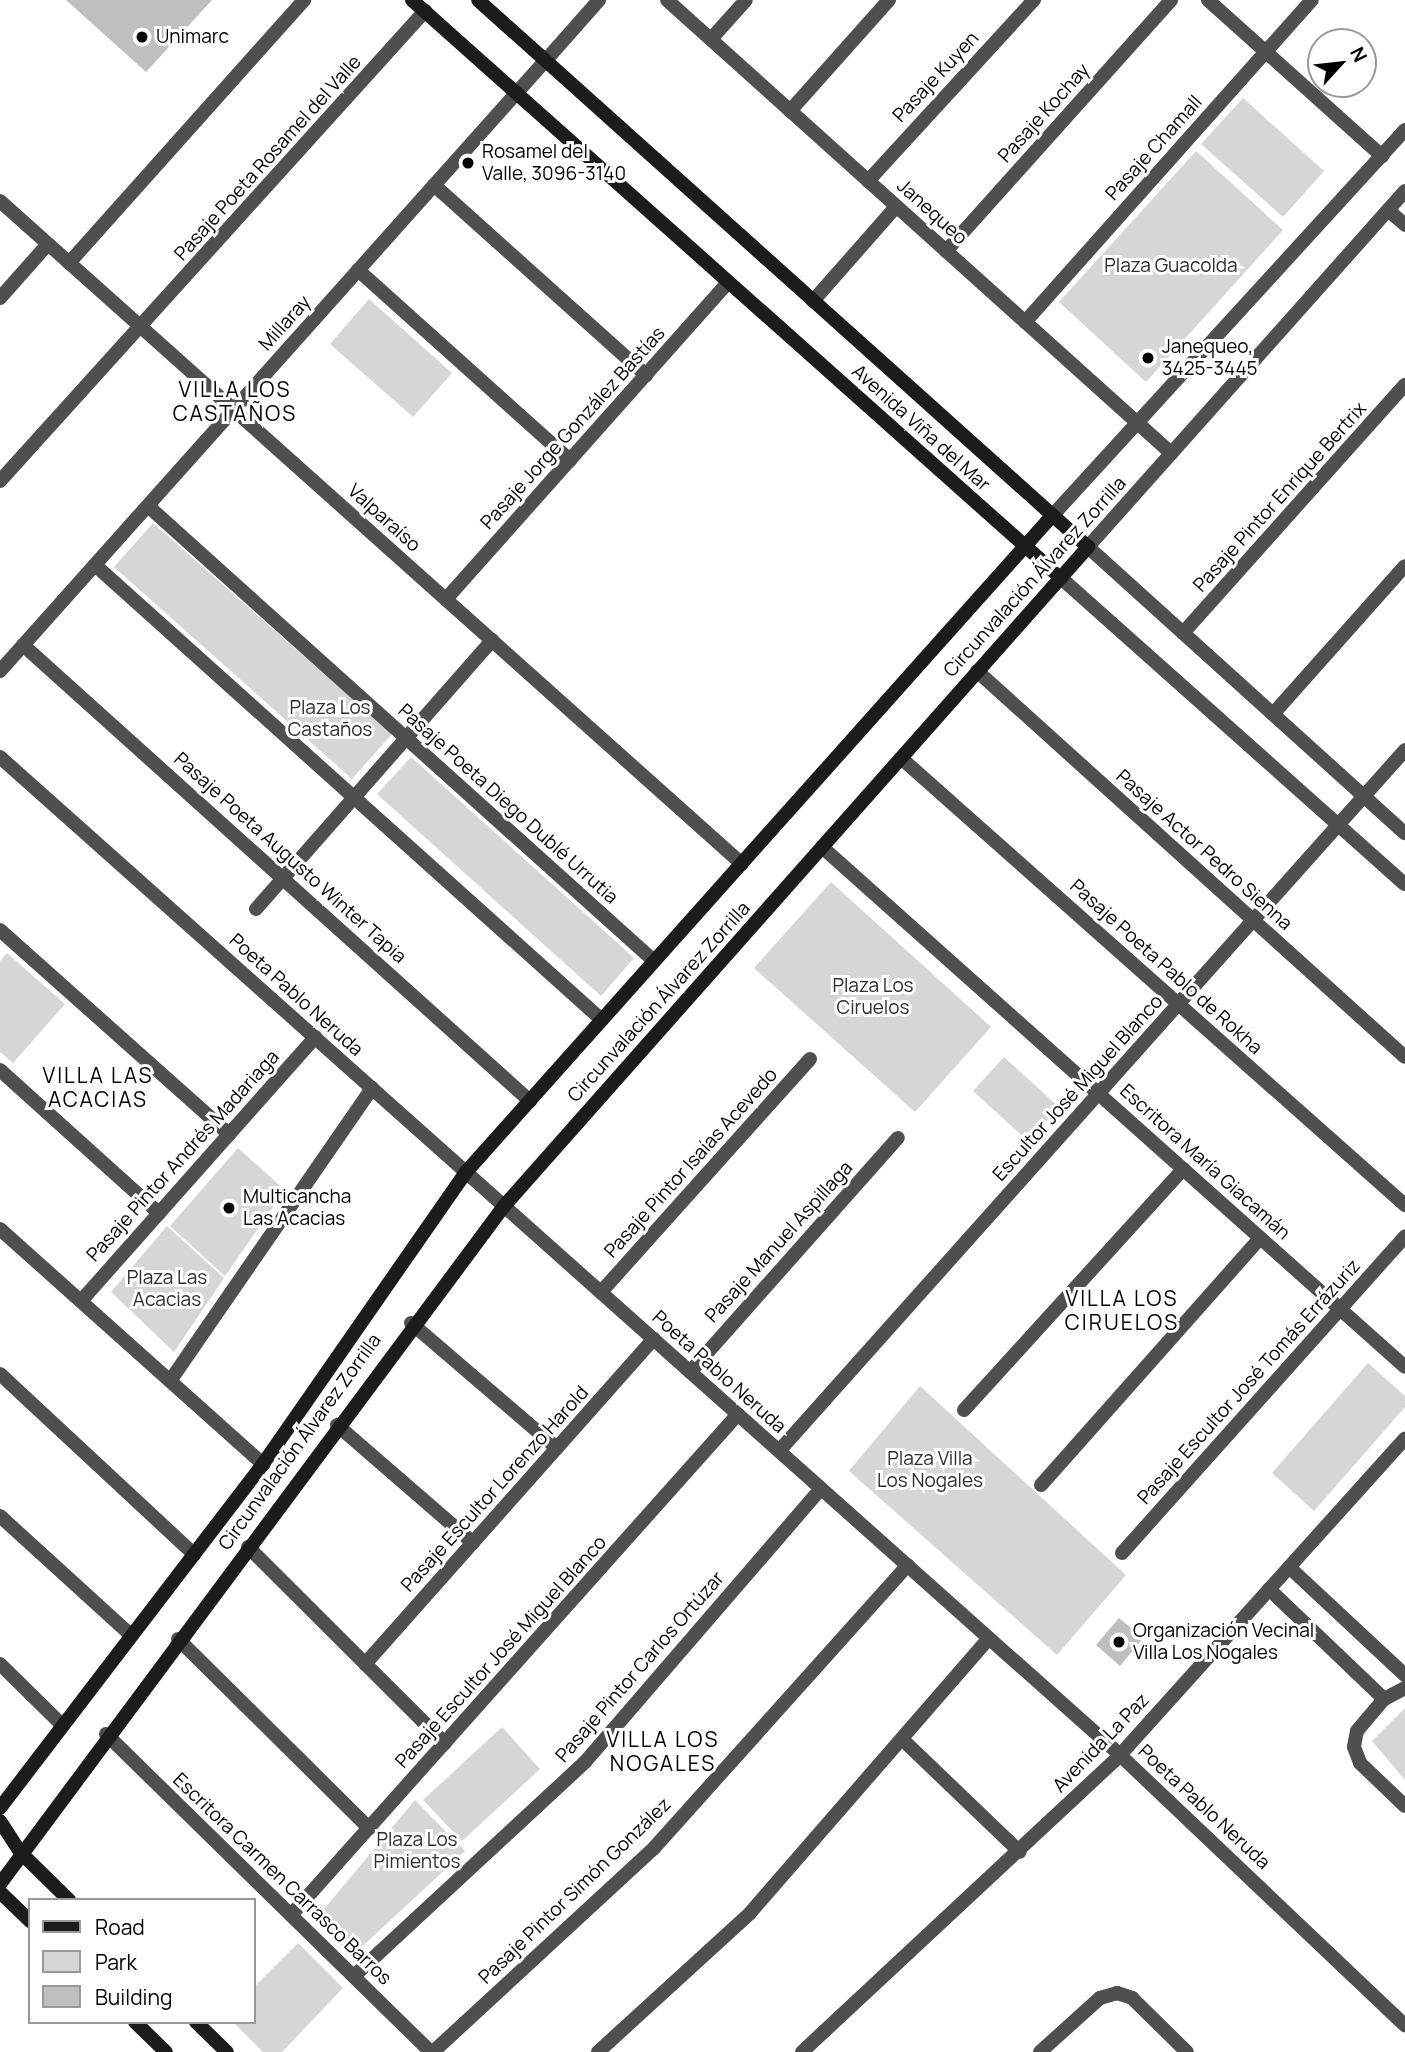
<!DOCTYPE html>
<html>
<head>
<meta charset="utf-8">
<style>
	body { margin:0 }
	#map { position:relative; width:1405px; height:2052px; overflow:hidden; background:#fff; font-family:Manrope,sans-serif }
	div>[style] { position:absolute }
	[style*='--x'] { left:calc(var(--x)*1px); top:calc(var(--y)*1px); width:calc(var(--w)*1px); rotate:calc(var(--a)*1deg) }
	.green>* { inset:0; background:#d6d6d6 }
	.building>* { inset:0; background:#bfbfbf }
	.minor>* { height:14px; margin:-7px; padding:0 7px; transform-origin:7px; border-radius:7px; background:#4f4f4f }
	.tertiary>* { height:14px; margin:-7px; padding:0 7px; transform-origin:7px; border-radius:7px; background:#4f4f4f }
	.secondary>* { height:14px; margin:-7px; padding:0 7px; transform-origin:7px; border-radius:7px; background:#1c1c1c }
	.dots>* { width:19px; height:19px; translate:-50% -50%; box-sizing:border-box; border:4px solid #fff; border-radius:50% }
	span { translate:-50% -50%; white-space:nowrap; text-align:center; line-height:1.15; -webkit-text-stroke:6px #fff; paint-order:stroke }
	.poi-label { font-size:19px; color:#000 }
	.left { translate:0 -50%; text-align:left }
	.street-label { font-size:19px; color:#000 }
	.park-label { font-size:19px; color:#2d2d2d }
	.neighbourhood-label { font-size:21px; color:#000; letter-spacing:2px }
	.legend { position:absolute; left:28px; top:1898px; width:228px; height:126px; box-sizing:border-box; background:#fff; border:2px solid #999; margin:0; padding:9px 12px; list-style:none; font-size:21px; color:#000 }
	.legend li { display:flex; align-items:center; gap:14px; height:35px }
	.legend b { width:35px; border:2px solid #999 }
	.north { position:absolute; left:1307px; top:28px; width:70px; height:70px; box-sizing:border-box; background:#fff; border:2px solid #999; border-radius:50%; rotate:63deg; font-size:19px; font-weight:700; line-height:28px; text-align:center; color:#000 }
	.north::after { content:''; display:block; margin:auto; width:24px; height:32px; background:#000; clip-path:polygon(50% 0,100% 100%,50% 72%,0 100%) }
</style>
</head>
<body>
<div id="map">
	<div class="green">
		<div style="clip-path:polygon(1243px 98px,1324px 171px,1283px 217px,1201px 144px)"></div>
		<div style="clip-path:polygon(1196px 151px,1283px 230px,1146px 382px,1059px 302px)"></div>
		<div style="clip-path:polygon(369px 299px,452px 373px,413px 417px,330px 344px)"></div>
		<div style="clip-path:polygon(153px 523px,392px 734px,352px 779px,114px 567px)"></div>
		<div style="clip-path:polygon(411px 757px,634px 958px,601px 996px,377px 794px)"></div>
		<div style="clip-path:polygon(831px 882px,991px 1027px,915px 1112px,754px 968px)"></div>
		<div style="clip-path:polygon(7px 953px,65px 1004px,13px 1063px,0 1052px,0 961px)"></div>
		<div style="clip-path:polygon(1004px 1057px,1059px 1107px,1028px 1141px,973px 1091px)"></div>
		<div style="clip-path:polygon(238px 1148px,285px 1190px,225px 1276px,170px 1226px)"></div>
		<div style="clip-path:polygon(167px 1226px,224px 1278px,174px 1352px,111px 1292px)"></div>
		<div style="clip-path:polygon(1368px 1363px,1405px 1396px,1405px 1407px,1314px 1511px,1272px 1473px)"></div>
		<div style="clip-path:polygon(920px 1386px,1126px 1575px,1057px 1655px,849px 1471px)"></div>
		<div style="clip-path:polygon(1405px 1708px,1405px 1780px,1372px 1741px)"></div>
		<div style="clip-path:polygon(502px 1727px,540px 1769px,462px 1841px,423px 1800px)"></div>
		<div style="clip-path:polygon(415px 1800px,465px 1851px,352px 1956px,315px 1920px)"></div>
		<div style="clip-path:polygon(298px 1943px,343px 1988px,282px 2052px,263px 2052px,233px 2022px,254px 2022px,254px 1987px)"></div>
	</div>
	<div class="building">
		<div style="clip-path:polygon(66px 0,212px 0,146px 72px)"></div>
		<div style="clip-path:polygon(1119px 1618px,1143px 1638px,1120px 1666px,1096px 1645px)"></div>
	</div>
	<div class="minor">
		<div style="--x:667;--y:0;--w:678;--a:41.95"></div>
		<div style="--x:1208;--y:0;--w:234;--a:41.9"></div>
		<div style="--x:711;--y:39;--w:52;--a:-48.1"></div>
		<div style="--x:546;--y:60;--w:80;--a:-48.5"></div>
		<div style="--x:790;--y:111;--w:149;--a:-48.3"></div>
		<div style="--x:868;--y:181;--w:246;--a:-47.5"></div>
		<div style="--x:434;--y:185;--w:285;--a:41.9"></div>
		<div style="--x:0;--y:201;--w:995;--a:41.78"></div>
		<div style="--x:1388;--y:210;--w:23;--a:41"></div>
		<div style="--x:946;--y:251;--w:337;--a:-48.1"></div>
		<div style="--x:69;--y:263;--w:353;--a:-48.2"></div>
		<div style="--x:358;--y:270;--w:285;--a:41.9"></div>
		<div style="--x:0;--y:298;--w:72;--a:-48.4"></div>
		<div style="--x:813;--y:301;--w:125;--a:-48.6"></div>
		<div style="--x:1025;--y:322;--w:431;--a:-48.3"></div>
		<div style="--x:0;--y:481;--w:634;--a:-47.88"></div>
		<div style="--x:148;--y:506;--w:680;--a:41.96"></div>
		<div style="--x:95;--y:565;--w:681;--a:41.91"></div>
		<div style="--x:446;--y:599;--w:424;--a:-48.3"></div>
		<div style="--x:1183;--y:633;--w:333;--a:-48.2"></div>
		<div style="--x:23;--y:645;--w:682;--a:41.97"></div>
		<div style="--x:977;--y:671;--w:576;--a:42.05"></div>
		<div style="--x:1273;--y:714;--w:198;--a:-48.3"></div>
		<div style="--x:0;--y:757;--w:1500;--a:41.7"></div>
		<div style="--x:1120;--y:1755;--w:393;--a:43.5"></div>
		<div style="--x:901;--y:758;--w:674;--a:41.57"></div>
		<div style="--x:822;--y:847;--w:781;--a:41.73"></div>
		<div style="--x:256;--y:909;--w:358;--a:-48.7"></div>
		<div style="--x:0;--y:930;--w:307;--a:41.7"></div>
		<div style="--x:0;--y:1070;--w:214;--a:42"></div>
		<div style="--x:0;--y:1229;--w:353;--a:41.8"></div>
		<div style="--x:601;--y:1292;--w:313;--a:-48.1"></div>
		<div style="--x:81;--y:1301;--w:353;--a:-48.4"></div>
		<div style="--x:411;--y:1323;--w:192;--a:40.6"></div>
		<div style="--x:690;--y:1372;--w:313;--a:-48.4"></div>
		<div style="--x:0;--y:1374;--w:265;--a:42.9"></div>
		<div style="--x:170;--y:1381;--w:356;--a:-55.4"></div>
		<div style="--x:964;--y:1410;--w:326;--a:-47.7"></div>
		<div style="--x:337;--y:1425;--w:180;--a:40.9"></div>
		<div style="--x:779;--y:1451;--w:940;--a:-48.23"></div>
		<div style="--x:1041;--y:1485;--w:330;--a:-48.4"></div>
		<div style="--x:0;--y:1516;--w:177;--a:42.3"></div>
		<div style="--x:248;--y:1547;--w:278;--a:44.9"></div>
		<div style="--x:1122;--y:1553;--w:425;--a:-48.2"></div>
		<div style="--x:1289;--y:1567;--w:158;--a:43"></div>
		<div style="--x:1269;--y:1589;--w:159;--a:43.7"></div>
		<div style="--x:178;--y:1639;--w:269;--a:44.7"></div>
		<div style="--x:0;--y:1664;--w:86;--a:44.5"></div>
		<div style="--x:365;--y:1664;--w:435;--a:-48.4"></div>
		<div style="--x:1405;--y:1688;--w:24;--a:152"></div>
		<div style="--x:1384;--y:1699;--w:42;--a:130.2"></div>
		<div style="--x:1357;--y:1731;--w:16;--a:101"></div>
		<div style="--x:1354;--y:1747;--w:17;--a:69"></div>
		<div style="--x:1360;--y:1763;--w:62;--a:43.7"></div>
		<div style="--x:106;--y:1734;--w:455;--a:44.4"></div>
		<div style="--x:902;--y:1739;--w:163;--a:43.8"></div>
		<div style="--x:291;--y:1915;--w:671;--a:-48.26"></div>
		<div style="--x:354;--y:1976;--w:315;--a:-42.8"></div>
		<div style="--x:585;--y:1762;--w:361;--a:-49.2"></div>
		<div style="--x:433;--y:2052;--w:301;--a:-42.7"></div>
		<div style="--x:654;--y:1848;--w:380;--a:-48.1"></div>
		<div style="--x:598;--y:2052;--w:206;--a:-42.4"></div>
		<div style="--x:750;--y:1913;--w:364;--a:-49"></div>
		<div style="--x:1040;--y:2052;--w:81;--a:-42"></div>
		<div style="--x:1100;--y:1998;--w:18;--a:-16"></div>
		<div style="--x:1117;--y:1993;--w:16;--a:18"></div>
		<div style="--x:1132;--y:1998;--w:77;--a:44.5"></div>
	</div>
	<div class="tertiary">
		<div style="--x:1405;--y:191;--w:477;--a:131.7"></div>
		<div style="--x:1088;--y:547;--w:427;--a:42.1"></div>
		<div style="--x:1052;--y:516;--w:523;--a:-47.56"></div>
		<div style="--x:1061;--y:578;--w:460;--a:41.7"></div>
		<div style="--x:0;--y:671;--w:819;--a:-48.22"></div>
		<div style="--x:802;--y:2052;--w:435;--a:-43"></div>
		<div style="--x:1120;--y:1755;--w:426;--a:-48"></div>
	</div>
	<div class="secondary">
		<div style="--x:412;--y:0;--w:869;--a:41.69"></div>
		<div style="--x:0;--y:1808;--w:433;--a:-52.6"></div>
		<div style="--x:263;--y:1464;--w:356;--a:-55.2"></div>
		<div style="--x:466;--y:1172;--w:880;--a:-48.23"></div>
		<div style="--x:0;--y:1821;--w:37;--a:57"></div>
		<div style="--x:20;--y:1852;--w:69;--a:44.4"></div>
		<div style="--x:0;--y:1884;--w:845;--a:-53.37"></div>
		<div style="--x:504;--y:1206;--w:881;--a:-48.45"></div>
		<div style="--x:1088;--y:547;--w:819;--a:-138.12"></div>
		<div style="--x:0;--y:1892;--w:42;--a:44"></div>
		<div style="--x:135;--y:2022;--w:43;--a:44.1"></div>
		<div style="--x:196;--y:2022;--w:43;--a:44.1"></div>
	</div>
	<div class="dots">
		<div style="left:142px;top:37px;background:#000"></div>
		<div style="left:468px;top:163px;background:#000"></div>
		<div style="left:1148px;top:358px;background:#000"></div>
		<div style="left:229px;top:1208px;background:#000"></div>
		<div style="left:1119px;top:1642px;background:#000"></div>
	</div>
	<div class="poi-label">
		<span class="left" style="left:156px;top:37px">Unimarc</span>
		<span class="left" style="left:482px;top:163px">Rosamel del<br>Valle, 3096-3140</span>
		<span class="left" style="left:1162px;top:358px">Janequeo,<br>3425-3445</span>
		<span class="left" style="left:243px;top:1208px">Multicancha<br>Las Acacias</span>
		<span class="left" style="left:1133px;top:1642px">Organización Vecinal<br>Villa Los Nogales</span>
	</div>
	<div class="street-label">
		<span style="left:936px;top:77px;rotate:-47deg">Pasaje Kuyen</span>
		<span style="left:1044px;top:113px;rotate:-48deg">Pasaje Kochay</span>
		<span style="left:1154px;top:148px;rotate:-48deg">Pasaje Chamall</span>
		<span style="left:268px;top:158px;rotate:-48deg">Pasaje Poeta Rosamel del Valle</span>
		<span style="left:932px;top:212px;rotate:42deg">Janequeo</span>
		<span style="left:285px;top:323px;rotate:-48deg">Millaray</span>
		<span style="left:573px;top:428px;rotate:-48deg">Pasaje Jorge González Bastías</span>
		<span style="left:921px;top:428px;rotate:42deg">Avenida Viña del Mar</span>
		<span style="left:1280px;top:497px;rotate:-48deg">Pasaje Pintor Enrique Bertrix</span>
		<span style="left:384px;top:518px;rotate:42deg">Valparaíso</span>
		<span style="left:1035px;top:577px;rotate:-48deg">Circunvalación Álvarez Zorrilla</span>
		<span style="left:508px;top:804px;rotate:42deg">Pasaje Poeta Diego Dublé Urrutia</span>
		<span style="left:1204px;top:850px;rotate:42deg">Pasaje Actor Pedro Sienna</span>
		<span style="left:290px;top:858px;rotate:42deg">Pasaje Poeta Augusto Winter Tapia</span>
		<span style="left:1166px;top:967px;rotate:42deg">Pasaje Poeta Pablo de Rokha</span>
		<span style="left:296px;top:995px;rotate:42deg">Poeta Pablo Neruda</span>
		<span style="left:659px;top:1002px;rotate:-48deg">Circunvalación Álvarez Zorrilla</span>
		<span style="left:1078px;top:1088px;rotate:-48deg">Escultor José Miguel Blanco</span>
		<span style="left:183px;top:1156px;rotate:-48deg">Pasaje Pintor Andrés Madariaga</span>
		<span style="left:1205px;top:1162px;rotate:42deg">Escritora María Giacamán</span>
		<span style="left:691px;top:1163px;rotate:-48deg">Pasaje Pintor Isaías Acevedo</span>
		<span style="left:779px;top:1242px;rotate:-48deg">Pasaje Manuel Aspillaga</span>
		<span style="left:719px;top:1372px;rotate:42deg">Poeta Pablo Neruda</span>
		<span style="left:1249px;top:1382px;rotate:-48deg">Pasaje Escultor José Tomás Errázuriz</span>
		<span style="left:300px;top:1442px;rotate:-54deg">Circunvalación Álvarez Zorrilla</span>
		<span style="left:495px;top:1489px;rotate:-48deg">Pasaje Escultor Lorenzo Harold</span>
		<span style="left:501px;top:1652px;rotate:-48deg">Pasaje Escultor José Miguel Blanco</span>
		<span style="left:640px;top:1667px;rotate:-49deg">Pasaje Pintor Carlos Ortúzar</span>
		<span style="left:1101px;top:1743px;rotate:-46deg">Avenida La Paz</span>
		<span style="left:1204px;top:1807px;rotate:43deg">Poeta Pablo Neruda</span>
		<span style="left:282px;top:1879px;rotate:44deg">Escritora Carmen Carrasco Barros</span>
		<span style="left:575px;top:1891px;rotate:-44deg">Pasaje Pintor Simón González</span>
	</div>
	<div class="park-label">
		<span style="left:1171px;top:266px">Plaza Guacolda</span>
		<span style="left:330px;top:719px">Plaza Los<br>Castaños</span>
		<span style="left:873px;top:997px">Plaza Los<br>Ciruelos</span>
		<span style="left:167px;top:1289px">Plaza Las<br>Acacias</span>
		<span style="left:930px;top:1470px">Plaza Villa<br>Los Nogales</span>
		<span style="left:417px;top:1851px">Plaza Los<br>Pimientos</span>
	</div>
	<div class="neighbourhood-label">
		<span style="left:235px;top:401px">VILLA LOS<br>CASTAÑOS</span>
		<span style="left:98px;top:1087px">VILLA LAS<br>ACACIAS</span>
		<span style="left:1122px;top:1310px">VILLA LOS<br>CIRUELOS</span>
		<span style="left:663px;top:1751px">VILLA LOS<br>NOGALES</span>
	</div>
	<ul class="legend">
	<li><b style="height:9px;background:#1c1c1c"></b>Road</li>
	<li><b style="height:19px;background:#d6d6d6"></b>Park</li>
	<li><b style="height:19px;background:#bfbfbf"></b>Building</li>
	</ul>
	<div class="north">N</div>
</div>
</body>
</html>
